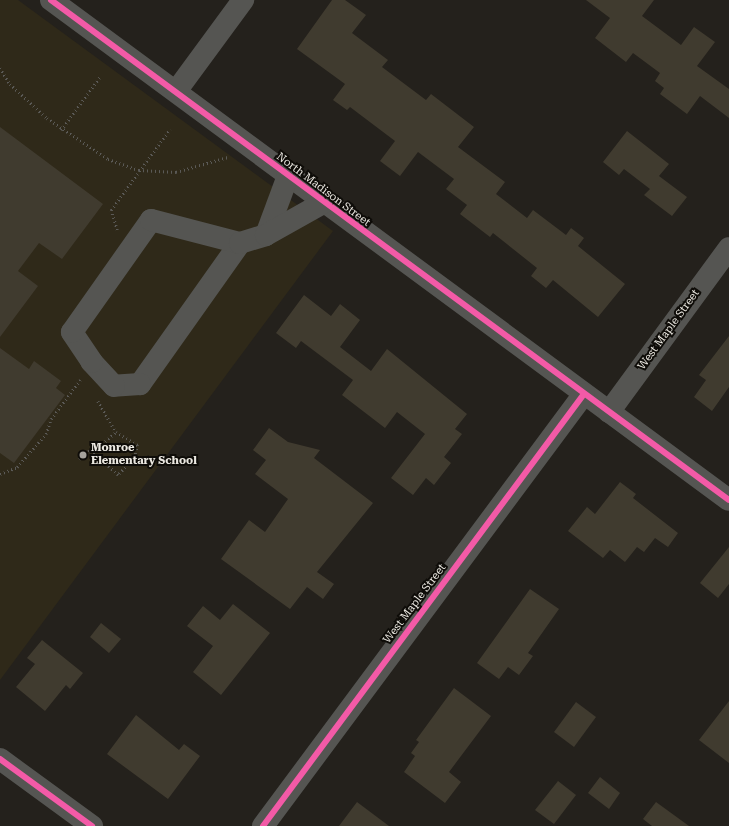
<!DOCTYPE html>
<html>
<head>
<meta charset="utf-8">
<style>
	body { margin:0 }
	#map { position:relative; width:729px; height:826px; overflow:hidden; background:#24211c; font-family:"Roboto Serif",serif }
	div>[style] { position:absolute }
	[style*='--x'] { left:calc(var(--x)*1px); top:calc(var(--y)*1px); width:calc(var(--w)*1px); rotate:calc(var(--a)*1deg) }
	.built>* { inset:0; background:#2f2919 }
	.building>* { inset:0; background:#403b2f }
	.path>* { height:2.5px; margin-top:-1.25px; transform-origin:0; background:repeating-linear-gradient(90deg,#5b5a57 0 1px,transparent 0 4px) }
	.minor>* { height:22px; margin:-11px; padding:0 11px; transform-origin:11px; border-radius:11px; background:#555552 }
	.cycleway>* { height:6px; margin:-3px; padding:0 3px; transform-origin:3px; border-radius:3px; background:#f35aa7 }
	.dots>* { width:11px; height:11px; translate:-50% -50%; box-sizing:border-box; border:2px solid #0e0c08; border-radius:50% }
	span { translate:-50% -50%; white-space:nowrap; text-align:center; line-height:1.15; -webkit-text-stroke:4px #0e0c08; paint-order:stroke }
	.street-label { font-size:11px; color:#ebe8e1 }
	.poi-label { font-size:11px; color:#ebe8e1; font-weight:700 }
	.left { translate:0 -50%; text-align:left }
</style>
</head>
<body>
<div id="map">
	<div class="built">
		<div style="clip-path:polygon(0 0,18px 0,333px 231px,0 680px)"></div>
	</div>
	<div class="building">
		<div style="clip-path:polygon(332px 0,345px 0,366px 15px,352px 33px,388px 60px,382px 67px,426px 100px,431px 94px,474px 127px,458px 147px,505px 182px,496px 194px,527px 218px,533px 210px,566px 235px,571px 228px,584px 238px,578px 246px,625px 284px,598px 317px,553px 280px,546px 288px,531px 276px,537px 268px,493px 233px,490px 237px,460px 214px,467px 205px,446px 189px,454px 179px,418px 152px,400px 176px,380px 161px,395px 141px,350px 107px,347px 110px,333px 100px,345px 84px,297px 49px)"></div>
		<div style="clip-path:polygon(586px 0,654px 0,642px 16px,681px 45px,694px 27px,715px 42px,697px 66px,729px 89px,729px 118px,700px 96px,687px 114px,660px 94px,664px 88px,655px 81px,660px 73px,633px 53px,626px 62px,595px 38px,610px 18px)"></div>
		<div style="clip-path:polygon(0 127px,103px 204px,62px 259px,39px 243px,18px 271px,38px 286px,0 337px)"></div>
		<div style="clip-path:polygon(627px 131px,669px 164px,659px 176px,687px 197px,672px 216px,644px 195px,650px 189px,624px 169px,619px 175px,603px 162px)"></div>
		<div style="clip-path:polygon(304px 295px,331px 316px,340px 304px,360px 320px,340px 347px,371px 371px,387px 349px,467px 414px,455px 429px,462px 434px,444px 457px,451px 463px,434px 485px,426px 478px,413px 495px,391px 478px,425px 434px,397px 412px,385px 428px,342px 395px,353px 380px,301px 341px,296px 348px,276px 333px)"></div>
		<div style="clip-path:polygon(729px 336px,729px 387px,712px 411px,694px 397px,706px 380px,699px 375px)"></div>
		<div style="clip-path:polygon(0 348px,29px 369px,34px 361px,61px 381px,56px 388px,65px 395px,14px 463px,0 453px)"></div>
		<div style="clip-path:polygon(269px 428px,288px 442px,320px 450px,314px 458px,373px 503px,317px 572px,334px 584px,323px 599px,307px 587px,290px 609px,221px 559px,249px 520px,265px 532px,288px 499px,255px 474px,266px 460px,253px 450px)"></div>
		<div style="clip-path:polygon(620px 482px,636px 494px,633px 498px,678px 533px,668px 547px,655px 538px,644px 552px,637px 547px,625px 562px,610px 550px,603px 558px,568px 531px,587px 507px,595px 514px)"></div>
		<div style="clip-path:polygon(729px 547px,729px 584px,718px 598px,700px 583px)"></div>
		<div style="clip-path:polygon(530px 589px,559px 609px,528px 653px,533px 656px,519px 675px,508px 667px,499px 679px,477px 663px)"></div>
		<div style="clip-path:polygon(233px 604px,270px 633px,221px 695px,193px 672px,213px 646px,187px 626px,203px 606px,220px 620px)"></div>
		<div style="clip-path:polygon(101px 623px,121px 639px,109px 653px,90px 637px)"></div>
		<div style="clip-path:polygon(42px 640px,83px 673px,70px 689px,66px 685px,45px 711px,16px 687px,35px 664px,27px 658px)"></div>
		<div style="clip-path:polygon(454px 688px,491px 716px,449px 772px,461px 782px,445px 803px,404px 772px,415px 756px,411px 753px,419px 742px,416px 740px)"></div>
		<div style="clip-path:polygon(729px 701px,729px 763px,699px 740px)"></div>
		<div style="clip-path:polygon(576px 702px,596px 717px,574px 747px,554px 732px)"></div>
		<div style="clip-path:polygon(136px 715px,179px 750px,184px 744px,200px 756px,168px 799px,107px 754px)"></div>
		<div style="clip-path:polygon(600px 777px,620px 793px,609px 809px,588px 793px)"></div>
		<div style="clip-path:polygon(558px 781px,576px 795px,554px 824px,535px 810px)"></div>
		<div style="clip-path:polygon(357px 802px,389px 826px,339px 826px)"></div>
		<div style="clip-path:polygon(656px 802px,689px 826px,652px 826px,643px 819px)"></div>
	</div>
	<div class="path">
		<div style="--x:0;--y:68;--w:19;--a:58"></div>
		<div style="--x:10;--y:84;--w:50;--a:42.6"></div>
		<div style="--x:47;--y:118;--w:73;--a:33.9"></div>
		<div style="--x:108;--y:159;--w:33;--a:20"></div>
		<div style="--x:139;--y:170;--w:37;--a:3"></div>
		<div style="--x:176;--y:172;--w:54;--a:-16.1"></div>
		<div style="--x:61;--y:130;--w:66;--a:-53.7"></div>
		<div style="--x:117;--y:230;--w:21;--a:-107"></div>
		<div style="--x:111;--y:210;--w:100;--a:-53.9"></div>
		<div style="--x:98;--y:401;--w:36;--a:60"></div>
		<div style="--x:79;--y:459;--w:14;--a:-39"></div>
		<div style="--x:90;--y:450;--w:13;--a:-27"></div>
		<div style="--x:102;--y:444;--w:18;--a:-41"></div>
		<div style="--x:116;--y:432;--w:26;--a:31"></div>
		<div style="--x:138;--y:445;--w:15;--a:106"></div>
		<div style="--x:134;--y:459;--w:23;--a:135"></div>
		<div style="--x:118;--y:475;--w:38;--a:-138"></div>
		<div style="--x:0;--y:474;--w:18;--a:-22"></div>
		<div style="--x:17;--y:467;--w:44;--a:-48.7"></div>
		<div style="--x:46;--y:434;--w:16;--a:-72"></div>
		<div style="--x:51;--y:419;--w:49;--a:-53.4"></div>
	</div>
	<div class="minor">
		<div style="--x:51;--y:0;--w:842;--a:36.41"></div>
		<div style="--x:177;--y:90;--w:112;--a:-53.7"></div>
		<div style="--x:266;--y:235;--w:63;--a:-69.6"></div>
		<div style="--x:240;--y:243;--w:173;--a:125.3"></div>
		<div style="--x:140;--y:384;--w:26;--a:176"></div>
		<div style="--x:114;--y:386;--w:33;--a:-133"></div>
		<div style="--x:92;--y:362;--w:36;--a:-124"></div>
		<div style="--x:72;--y:332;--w:137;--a:-54.8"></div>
		<div style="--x:151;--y:220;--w:92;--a:14.5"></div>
		<div style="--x:240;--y:243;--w:27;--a:-17"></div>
		<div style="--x:266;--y:235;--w:65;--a:-29.3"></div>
		<div style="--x:609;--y:412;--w:203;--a:-53.8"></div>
		<div style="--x:0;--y:759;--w:114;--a:36.1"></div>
		<div style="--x:263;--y:826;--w:538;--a:-53.39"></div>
	</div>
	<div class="cycleway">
		<div style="--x:51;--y:0;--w:842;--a:36.41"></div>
		<div style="--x:0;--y:759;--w:114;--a:36.1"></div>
		<div style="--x:263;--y:826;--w:538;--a:-53.39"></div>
	</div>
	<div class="dots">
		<div style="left:83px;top:455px;background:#a5a29c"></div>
	</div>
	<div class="street-label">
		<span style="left:323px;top:190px;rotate:37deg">North Madison Street</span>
		<span style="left:669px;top:330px;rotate:-54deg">West Maple Street</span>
		<span style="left:415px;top:604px;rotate:-53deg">West Maple Street</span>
	</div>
	<div class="poi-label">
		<span class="left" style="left:91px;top:455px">Monroe<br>Elementary School</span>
	</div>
</div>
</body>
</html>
